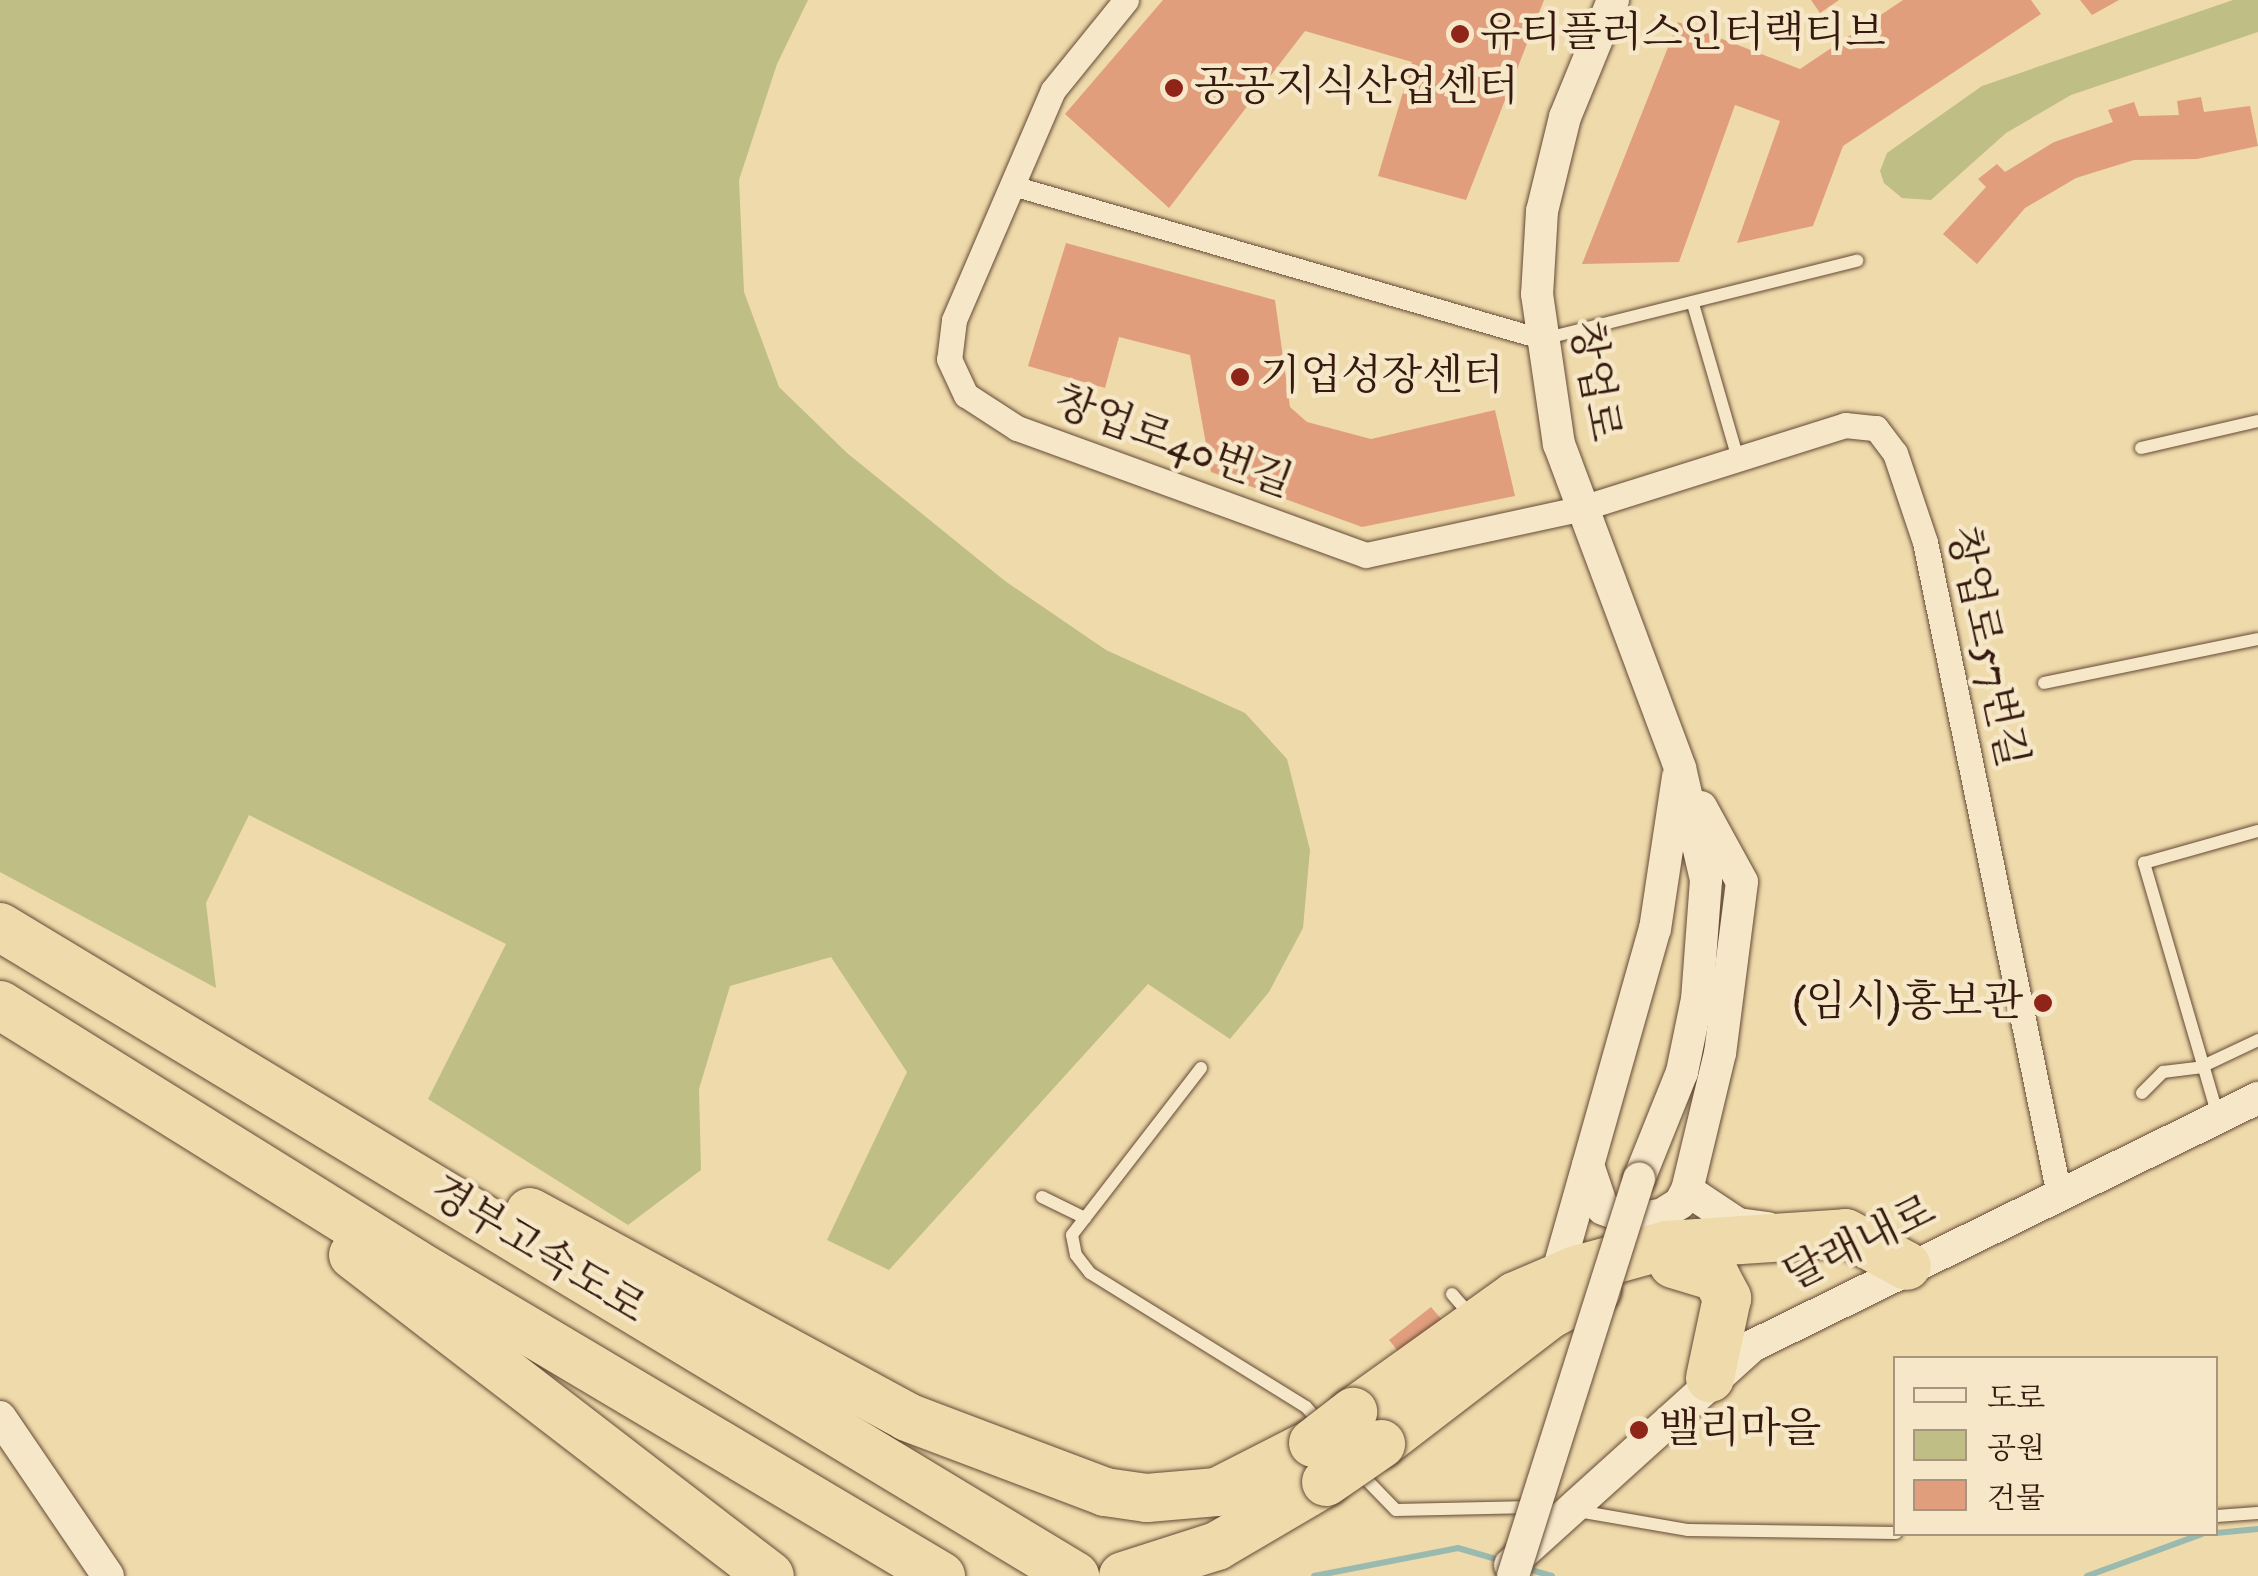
<!DOCTYPE html>
<html>
<head>
<meta charset="utf-8">
<style>
	body { margin:0 }
	#map { position:relative; width:2258px; height:1576px; overflow:hidden; background:#efdaab; font-family:"IM FELL DW Pica","Noto Serif KR",serif }
	div>[style] { position:absolute }
	[style*='--x'] { left:calc(var(--x)*1px); top:calc(var(--y)*1px); width:calc(var(--w)*1px); rotate:calc(var(--a)*1deg) }
	.green>* { inset:0; background:#bebe85 }
	.stream>* { height:6px; margin:-3px; padding:0 3px; transform-origin:3px; border-radius:3px; background:#9abaaf }
	.building>* { inset:0; background:#e19e7d }
	.roads { filter:drop-shadow(0 0 2px #644a36) drop-shadow(0 0 2px #644a36) }
	.service>* { height:12px; margin:-6px; padding:0 6px; transform-origin:6px; border-radius:6px; background:#f5e7c8 }
	.pedestrian>* { height:20px; margin:-10px; padding:0 10px; transform-origin:10px; border-radius:10px; background:#f5e7c8 }
	.minor>* { height:25px; margin:-12.5px; padding:0 12.5px; transform-origin:12.5px; border-radius:12.5px; background:#f5e7c8 }
	.tertiary>* { height:32px; margin:-16px; padding:0 16px; transform-origin:16px; border-radius:16px; background:#f5e7c8 }
	.motorway>* { height:48px; margin:-24px; padding:0 24px; transform-origin:24px; border-radius:24px; background:#efdaab }
	.bridges { filter:drop-shadow(0 0 2px #644a36) drop-shadow(0 0 2px #644a36) }
	.tertiary-bridge>* { height:32px; margin:-16px; padding:0 16px; transform-origin:16px; border-radius:16px; background:#f5e7c8 }
	.motorway-bridge>* { height:48px; margin:-24px; padding:0 24px; transform-origin:24px; border-radius:24px; background:#efdaab }
	.dots>* { width:28px; height:28px; translate:-50% -50%; box-sizing:border-box; border:5px solid #f5e7c8; border-radius:50% }
	span { translate:-50% -50%; white-space:nowrap; text-align:center; line-height:1.15; -webkit-text-stroke:9px #f5e7c8; paint-order:stroke }
	.poi-label { font-size:42px; color:#361a0f }
	.left { translate:0 -50%; text-align:left }
	.right { translate:-100% -50%; text-align:right }
	.street-label { font-size:42px; color:#361a0f }
	.legend { position:absolute; left:1893px; top:1356px; width:325px; height:180px; box-sizing:border-box; background:#f5e7c8; border:2px solid #a9957e; margin:0; padding:12px 18px; list-style:none; font-size:30px; color:#361a0f }
	.legend li { display:flex; align-items:center; gap:20px; height:50px }
	.legend b { width:50px; border:2px solid #a9957e }
</style>
</head>
<body>
<div id="map">
	<div class="green">
		<div style="clip-path:polygon(0 0,808px 0,777px 64px,739px 180px,744px 292px,779px 387px,847px 453px,1005px 581px,1106px 650px,1245px 713px,1287px 759px,1310px 850px,1303px 928px,1269px 992px,1230px 1039px,1148px 984px,889px 1270px,827px 1240px,907px 1072px,831px 957px,730px 986px,699px 1089px,701px 1170px,628px 1225px,428px 1099px,506px 944px,249px 815px,206px 903px,216px 988px,0 872px)"></div>
		<div style="clip-path:polygon(2233px 0,2258px 0,2258px 32px,2071px 95px,2006px 133px,1931px 200px,1902px 198px,1884px 183px,1880px 171px,1887px 153px,1982px 86px)"></div>
	</div>
	<div class="stream">
		<div style="--x:2216;--y:1533;--w:42;--a:-5.4"></div>
		<div style="--x:1524;--y:1568;--w:29;--a:16"></div>
		<div style="--x:1314;--y:1576;--w:147;--a:-11"></div>
		<div style="--x:1458;--y:1548;--w:47;--a:16.1"></div>
		<div style="--x:2087;--y:1576;--w:122;--a:-20.1"></div>
	</div>
	<div class="building">
		<div style="clip-path:polygon(1163px 0,1544px 0,1466px 200px,1378px 176px,1412px 62px,1305px 31px,1169px 208px,1065px 114px)"></div>
		<div style="clip-path:polygon(1811px 0,1839px 0,1820px 13px)"></div>
		<div style="clip-path:polygon(1903px 0,2031px 0,2041px 14px,1843px 146px,1813px 226px,1737px 243px,1780px 121px,1735px 105px,1679px 262px,1582px 264px,1678px 22px,1800px 69px)"></div>
		<div style="clip-path:polygon(2080px 0,2119px 0,2092px 15px)"></div>
		<div style="clip-path:polygon(2201px 97px,2204px 112px,2250px 106px,2258px 146px,2197px 159px,2134px 160px,2076px 178px,2025px 208px,1977px 264px,1943px 234px,1986px 187px,1978px 179px,1997px 164px,2005px 172px,2054px 142px,2113px 122px,2108px 110px,2134px 102px,2139px 116px,2179px 115px,2177px 101px)"></div>
		<div style="clip-path:polygon(1066px 243px,1275px 300px,1290px 407px,1307px 422px,1371px 439px,1495px 410px,1515px 496px,1362px 527px,1211px 472px,1190px 355px,1119px 337px,1105px 388px,1028px 366px)"></div>
		<div style="clip-path:polygon(1431px 1307px,1448px 1327px,1406px 1361px,1389px 1340px)"></div>
	</div>
	<div class="roads">
		<div class="service">
			<div style="--x:1693;--y:304;--w:161;--a:73.8"></div>
			<div style="--x:1543;--y:339;--w:324;--a:-14"></div>
			<div style="--x:2141;--y:448;--w:120;--a:-13"></div>
			<div style="--x:2044;--y:683;--w:218;--a:-11.6"></div>
			<div style="--x:1201;--y:1068;--w:211;--a:127.7"></div>
			<div style="--x:1072;--y:1235;--w:20;--a:79"></div>
			<div style="--x:1076;--y:1255;--w:23;--a:52"></div>
			<div style="--x:1090;--y:1273;--w:254;--a:31.8"></div>
			<div style="--x:1306;--y:1407;--w:24;--a:48"></div>
			<div style="--x:2142;--y:1093;--w:30;--a:-45"></div>
			<div style="--x:2163;--y:1072;--w:38;--a:-7"></div>
			<div style="--x:2201;--y:1067;--w:63;--a:-25.3"></div>
			<div style="--x:2218;--y:1116;--w:264;--a:-106.3"></div>
			<div style="--x:2144;--y:863;--w:118;--a:-15.7"></div>
			<div style="--x:1042;--y:1197;--w:48;--a:26"></div>
			<div style="--x:1452;--y:1294;--w:30;--a:49"></div>
			<div style="--x:1359;--y:1472;--w:53;--a:45.8"></div>
			<div style="--x:1396;--y:1510;--w:137;--a:-1.3"></div>
			<div style="--x:1578;--y:1511;--w:112;--a:9.8"></div>
			<div style="--x:1688;--y:1530;--w:208;--a:0.8"></div>
			<div style="--x:2216;--y:1516;--w:42;--a:-4.1"></div>
		</div>
		<div class="pedestrian">
			<div style="--x:1013;--y:186;--w:550;--a:16.16"></div>
		</div>
		<div class="minor">
			<div style="--x:1126;--y:0;--w:116;--a:129"></div>
			<div style="--x:1053;--y:90;--w:250;--a:113.3"></div>
			<div style="--x:954;--y:320;--w:39;--a:97"></div>
			<div style="--x:949;--y:359;--w:40;--a:65"></div>
			<div style="--x:966;--y:395;--w:61;--a:32.9"></div>
			<div style="--x:1017;--y:428;--w:371;--a:20"></div>
			<div style="--x:1366;--y:555;--w:218;--a:-12.2"></div>
			<div style="--x:1579;--y:509;--w:279;--a:-17.5"></div>
			<div style="--x:1845;--y:425;--w:31;--a:6"></div>
			<div style="--x:1876;--y:428;--w:31;--a:53"></div>
			<div style="--x:1895;--y:453;--w:94;--a:71.4"></div>
			<div style="--x:1925;--y:542;--w:667;--a:78.4"></div>
		</div>
		<div class="tertiary">
			<div style="--x:1613;--y:0;--w:126;--a:112.3"></div>
			<div style="--x:1565;--y:117;--w:97;--a:103.7"></div>
			<div style="--x:1542;--y:211;--w:83;--a:93.4"></div>
			<div style="--x:1537;--y:294;--w:152;--a:81.7"></div>
			<div style="--x:1559;--y:444;--w:346;--a:69.5"></div>
			<div style="--x:1680;--y:768;--w:115;--a:76.9"></div>
			<div style="--x:1706;--y:880;--w:119;--a:94.3"></div>
			<div style="--x:1697;--y:999;--w:75;--a:101.6"></div>
			<div style="--x:1682;--y:1072;--w:115;--a:111.9"></div>
			<div style="--x:1701;--y:807;--w:85;--a:61.3"></div>
			<div style="--x:1742;--y:882;--w:172;--a:97.3"></div>
			<div style="--x:1720;--y:1053;--w:141;--a:103.5"></div>
			<div style="--x:1687;--y:1190;--w:61;--a:33.7"></div>
			<div style="--x:1738;--y:1224;--w:30;--a:8"></div>
			<div style="--x:1588;--y:1165;--w:46;--a:71.2"></div>
			<div style="--x:1603;--y:1209;--w:30;--a:20"></div>
			<div style="--x:1631;--y:1219;--w:30;--a:-8"></div>
			<div style="--x:1661;--y:1215;--w:22;--a:-32"></div>
			<div style="--x:1680;--y:1203;--w:15;--a:-62"></div>
			<div style="--x:1556;--y:1278;--w:363;--a:-74.2"></div>
			<div style="--x:1655;--y:929;--w:154;--a:-81.4"></div>
			<div style="--x:0;--y:1417;--w:192;--a:55.8"></div>
			<div style="--x:1510;--y:1565;--w:326;--a:-42.1"></div>
			<div style="--x:1752;--y:1346;--w:564;--a:-26.11"></div>
		</div>
		<div class="motorway">
			<div style="--x:0;--y:927;--w:1256;--a:31.12"></div>
			<div style="--x:0;--y:1005;--w:488;--a:31.9"></div>
			<div style="--x:414;--y:1263;--w:613;--a:30.71"></div>
			<div style="--x:530;--y:1212;--w:429;--a:28.5"></div>
			<div style="--x:907;--y:1417;--w:212;--a:20.7"></div>
			<div style="--x:1105;--y:1492;--w:42;--a:8.1"></div>
			<div style="--x:1147;--y:1498;--w:70;--a:-4.9"></div>
			<div style="--x:1217;--y:1492;--w:108;--a:-27"></div>
			<div style="--x:353;--y:1255;--w:526;--a:37.59"></div>
			<div style="--x:1673;--y:1264;--w:45;--a:16.8"></div>
			<div style="--x:1716;--y:1277;--w:24;--a:62"></div>
			<div style="--x:1727;--y:1298;--w:82;--a:102"></div>
			<div style="--x:1353;--y:1412;--w:199;--a:-35.6"></div>
			<div style="--x:1515;--y:1296;--w:66;--a:-23.1"></div>
			<div style="--x:1576;--y:1270;--w:94;--a:-15.4"></div>
			<div style="--x:1667;--y:1245;--w:179;--a:-3.8"></div>
			<div style="--x:1846;--y:1233;--w:69;--a:28.4"></div>
			<div style="--x:1381;--y:1444;--w:212;--a:-37.5"></div>
			<div style="--x:1549;--y:1315;--w:54;--a:-27.5"></div>
			<div style="--x:1123;--y:1576;--w:99;--a:-17.7"></div>
			<div style="--x:1217;--y:1546;--w:126;--a:-30.4"></div>
		</div>
	</div>
	<div class="bridges">
		<div class="tertiary-bridge">
			<div style="--x:1513;--y:1576;--w:417;--a:-72.4"></div>
		</div>
		<div class="motorway-bridge">
			<div style="--x:1313;--y:1443;--w:51;--a:-37.8"></div>
			<div style="--x:1326;--y:1482;--w:67;--a:-34.6"></div>
		</div>
	</div>
	<div class="dots">
		<div style="left:1460px;top:34px;background:#8f2418"></div>
		<div style="left:1174px;top:88px;background:#8f2418"></div>
		<div style="left:1240px;top:377px;background:#8f2418"></div>
		<div style="left:2043px;top:1003px;background:#8f2418"></div>
		<div style="left:1639px;top:1430px;background:#8f2418"></div>
	</div>
	<div class="poi-label">
		<span class="left" style="left:1480px;top:34px">유티플러스인터랙티브</span>
		<span class="left" style="left:1194px;top:88px">공공지식산업센터</span>
		<span class="left" style="left:1260px;top:377px">기업성장센터</span>
		<span class="right" style="left:2023px;top:1003px">(임시)홍보관</span>
		<span class="left" style="left:1659px;top:1430px">밸리마을</span>
	</div>
	<div class="street-label">
		<span style="left:1594px;top:381px;rotate:80deg">창업로</span>
		<span style="left:1173px;top:443px;rotate:20deg">창업로40번길</span>
		<span style="left:1986px;top:647px;rotate:78deg">창업로57번길</span>
		<span style="left:1860px;top:1244px;rotate:-26deg">달래내로</span>
		<span style="left:537px;top:1251px;rotate:31deg">경부고속도로</span>
	</div>
	<ul class="legend">
	<li><b style="height:12px;background:#f5e7c8"></b>도로</li>
	<li><b style="height:28px;background:#bebe85"></b>공원</li>
	<li><b style="height:28px;background:#e19e7d"></b>건물</li>
	</ul>
</div>
</body>
</html>
